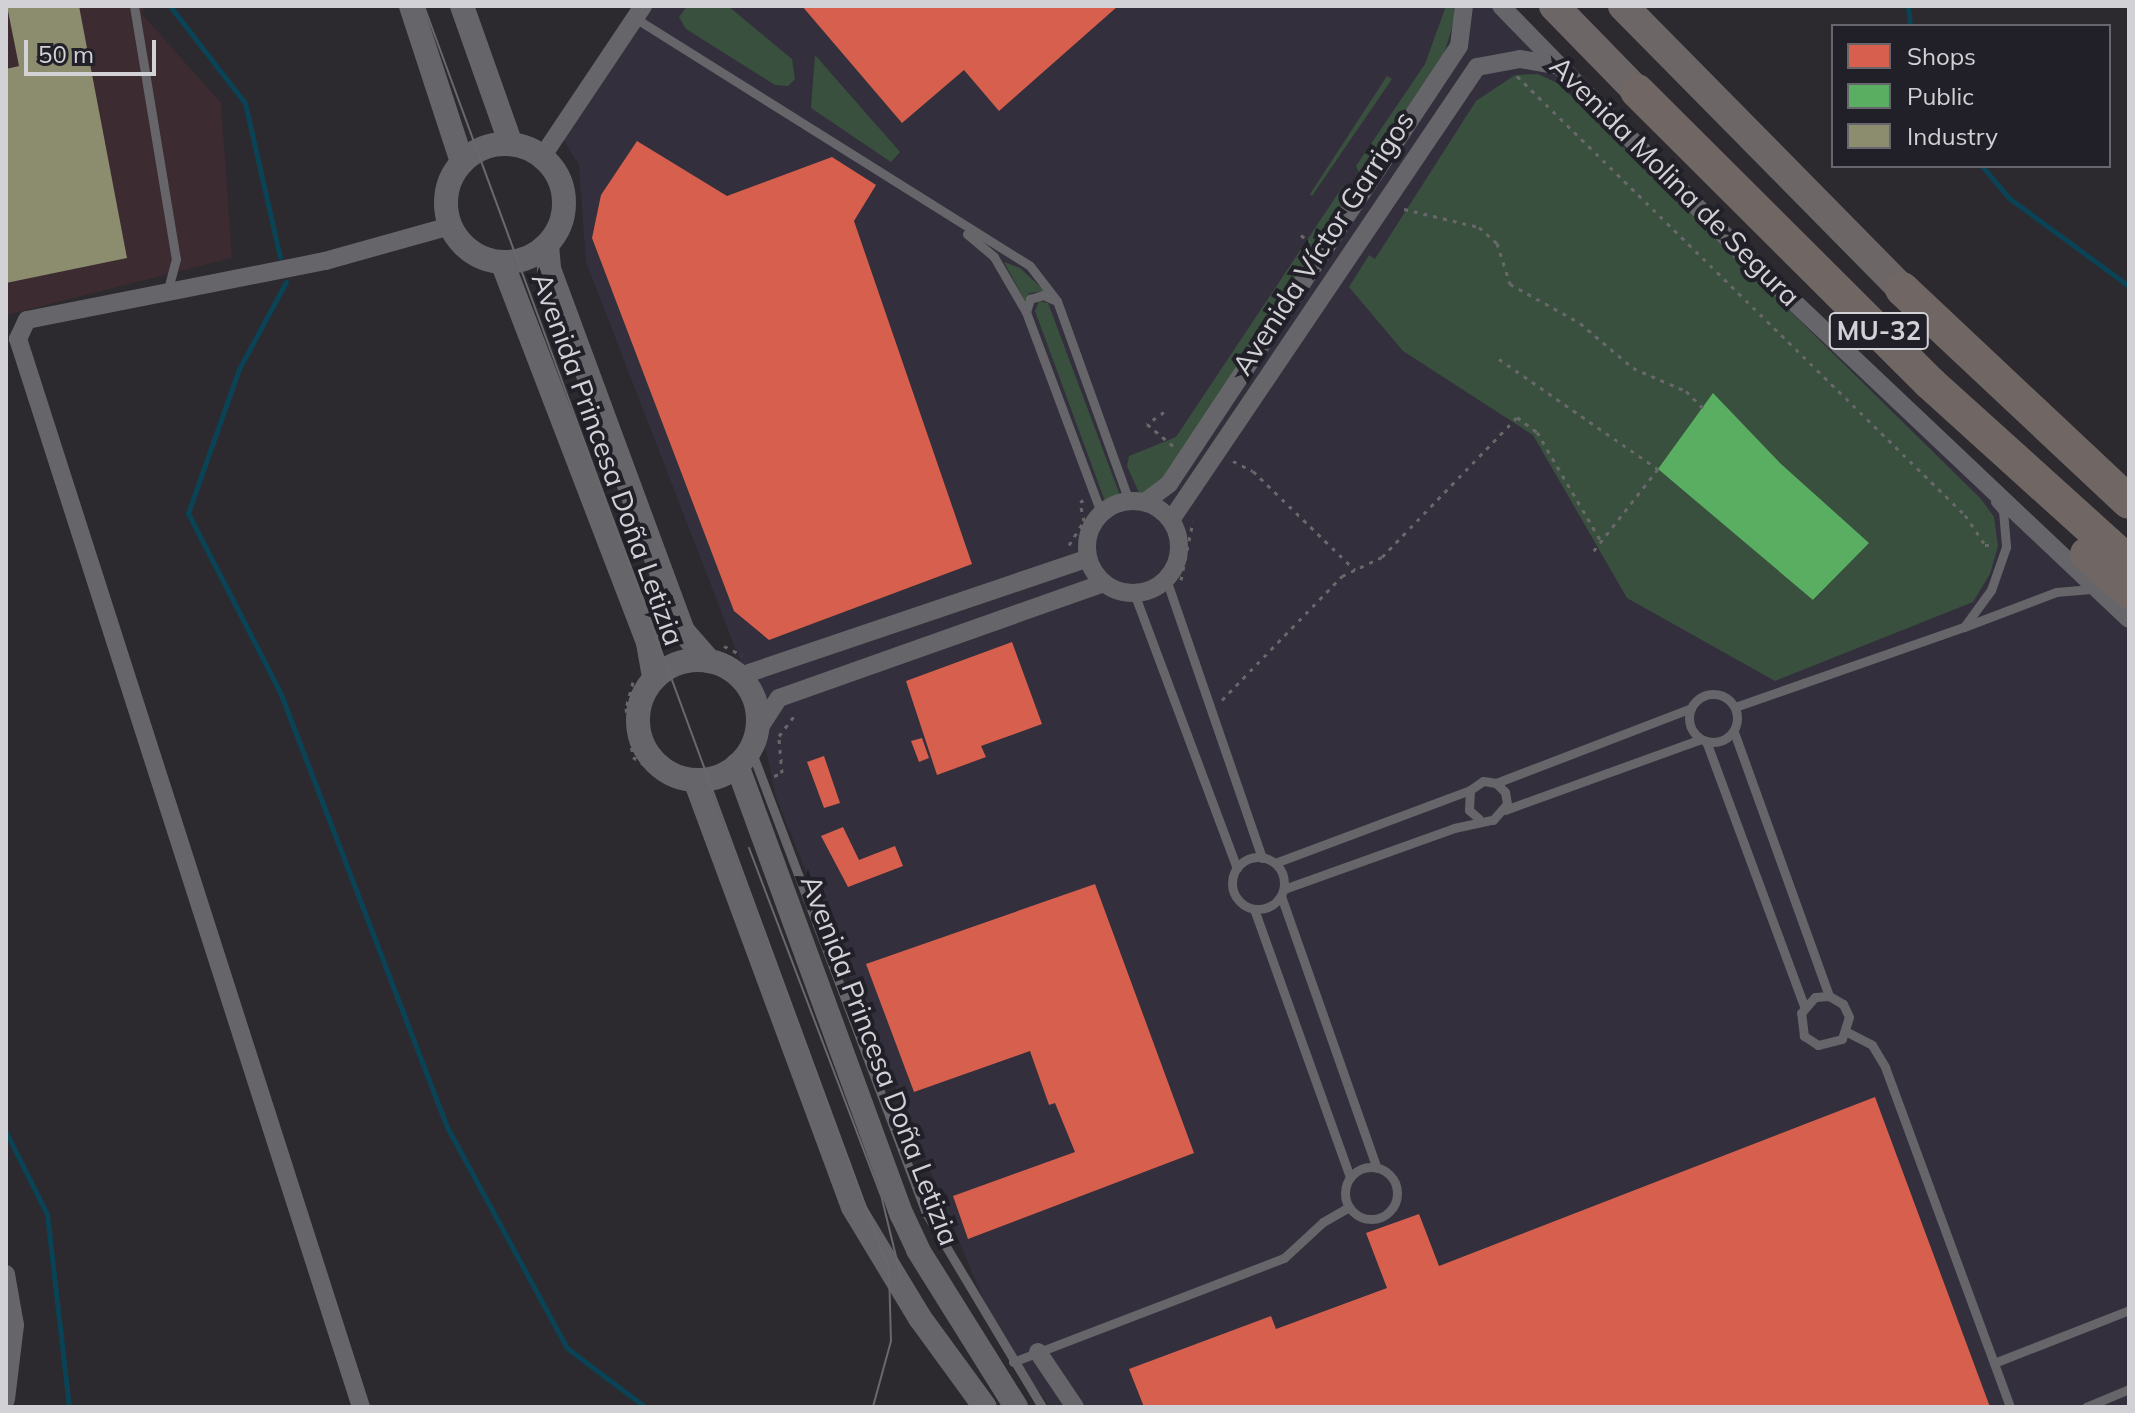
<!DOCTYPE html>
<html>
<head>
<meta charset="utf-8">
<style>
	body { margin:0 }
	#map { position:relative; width:2135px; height:1413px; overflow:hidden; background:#2c2a2f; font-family:Mulish,sans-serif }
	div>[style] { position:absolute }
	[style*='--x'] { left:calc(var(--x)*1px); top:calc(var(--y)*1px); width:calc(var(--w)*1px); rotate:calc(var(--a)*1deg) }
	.built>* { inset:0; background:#332f3c }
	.industrial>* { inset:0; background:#3c2b31 }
	.green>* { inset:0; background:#39503e }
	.shops>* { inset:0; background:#d6604d }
	.public>* { inset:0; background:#5aae61 }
	.industry>* { inset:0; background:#8c8c6e }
	.stream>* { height:5px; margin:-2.5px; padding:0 2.5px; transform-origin:2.5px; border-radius:2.5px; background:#0a4356 }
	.path>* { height:3px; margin-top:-1.5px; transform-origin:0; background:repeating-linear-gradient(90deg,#68686a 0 4px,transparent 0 10px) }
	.service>* { height:9px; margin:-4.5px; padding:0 4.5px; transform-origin:4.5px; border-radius:4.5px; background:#666569 }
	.service>.ring { margin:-4.5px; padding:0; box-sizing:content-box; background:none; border:9px solid #666569; border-radius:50% }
	.minor>* { height:18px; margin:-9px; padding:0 9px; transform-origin:9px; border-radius:9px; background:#666569 }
	.minor>.ring { margin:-9px; padding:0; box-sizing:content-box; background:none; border:18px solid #666569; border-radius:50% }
	.tertiary>* { height:24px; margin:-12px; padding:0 12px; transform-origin:12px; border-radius:12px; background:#666569 }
	.tertiary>.ring { margin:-12px; padding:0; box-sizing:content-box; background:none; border:24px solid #666569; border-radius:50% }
	.primary>* { height:30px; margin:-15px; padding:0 15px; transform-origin:15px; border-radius:15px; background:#6c6666 }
	.motorway>* { height:34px; margin:-17px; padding:0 17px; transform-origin:17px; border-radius:17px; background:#706764 }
	.tram>* { height:2px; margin:-1px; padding:0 1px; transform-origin:1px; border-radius:1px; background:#69696b }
	span { translate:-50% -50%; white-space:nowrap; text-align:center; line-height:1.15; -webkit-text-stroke:8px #211f27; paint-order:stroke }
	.shield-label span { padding:2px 6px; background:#211f27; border:2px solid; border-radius:6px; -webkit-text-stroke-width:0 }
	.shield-label { font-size:26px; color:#d2d1d6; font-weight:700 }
	.street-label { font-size:28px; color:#d2d1d6 }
	.frame { position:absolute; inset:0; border:8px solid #d2d1d6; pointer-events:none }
	.legend { position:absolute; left:1831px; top:24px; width:280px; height:144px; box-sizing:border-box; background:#211f27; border:2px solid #68666d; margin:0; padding:10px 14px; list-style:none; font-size:24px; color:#d2d1d6 }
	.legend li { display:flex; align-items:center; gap:16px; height:40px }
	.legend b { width:40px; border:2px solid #68666d }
	.scale { position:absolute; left:24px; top:40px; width:132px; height:36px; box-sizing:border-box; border:4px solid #d2d1d6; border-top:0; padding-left:10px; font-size:24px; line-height:28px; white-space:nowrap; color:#d2d1d6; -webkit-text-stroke:6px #211f27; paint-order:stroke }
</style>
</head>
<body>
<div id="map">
	<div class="built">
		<div style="clip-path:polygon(642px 6px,1505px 6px,1877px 374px,2129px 606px,2129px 1407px,1050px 1407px,997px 1332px,823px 914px,776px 797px,755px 699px,586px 262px,579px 165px,562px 138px)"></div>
	</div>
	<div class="industrial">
		<div style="clip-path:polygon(6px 6px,145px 6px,142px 14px,221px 103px,232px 258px,6px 315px)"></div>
	</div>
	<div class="green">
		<div style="clip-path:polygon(687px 6px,728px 6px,792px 59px,795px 79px,788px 86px,775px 85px,686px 29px,679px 17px)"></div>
		<div style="clip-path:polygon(1446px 6px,1454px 6px,1455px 18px,1444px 54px,1367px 172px,1359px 173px,1356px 166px,1425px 64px)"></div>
		<div style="clip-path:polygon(815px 55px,900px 152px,891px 162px,811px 108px)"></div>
		<div style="clip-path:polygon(evenodd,1538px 74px,1559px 84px,1981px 499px,1994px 517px,1998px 546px,1990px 574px,1973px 602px,1775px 681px,1627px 598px,1533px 435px,1403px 351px,1349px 287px,1369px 255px,1375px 259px,1476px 101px,1515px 75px,1538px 74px,1780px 463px,1868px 543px,1814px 600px,1658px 469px,1780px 463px)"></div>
		<div style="clip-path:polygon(1387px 76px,1392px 79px,1312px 196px,1310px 194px)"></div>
		<div style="clip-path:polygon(1343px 186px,1353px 193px,1159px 485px,1141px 497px,1127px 466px,1129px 456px,1176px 437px)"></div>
		<div style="clip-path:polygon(1004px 262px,1020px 268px,1045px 291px,1029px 293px,1025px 301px)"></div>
		<div style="clip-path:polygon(1039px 301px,1048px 303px,1121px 498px,1106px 504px,1035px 311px)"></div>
	</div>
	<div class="shops">
		<div style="clip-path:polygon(802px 6px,1118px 6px,999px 111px,964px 70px,902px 123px)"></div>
		<div style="clip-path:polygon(637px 141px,727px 196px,832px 157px,876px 185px,854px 221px,972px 564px,769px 640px,734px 611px,592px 238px,601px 195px)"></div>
		<div style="clip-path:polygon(1012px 642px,1042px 724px,981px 746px,986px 757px,937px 775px,906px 681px)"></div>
		<div style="clip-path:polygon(922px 738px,929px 758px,919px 762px,911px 741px)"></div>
		<div style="clip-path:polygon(824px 756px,840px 803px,824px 808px,807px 762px)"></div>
		<div style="clip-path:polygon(843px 827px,859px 860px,895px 846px,903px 866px,848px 887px,821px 836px)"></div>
		<div style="clip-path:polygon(1095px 884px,1194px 1153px,968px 1239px,953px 1196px,1075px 1152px,1055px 1103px,1049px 1105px,1030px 1051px,914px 1092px,866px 964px)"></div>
		<div style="clip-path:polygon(1875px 1097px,1990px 1407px,1144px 1407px,1129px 1369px,1271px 1316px,1276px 1329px,1387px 1288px,1366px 1233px,1419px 1214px,1439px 1266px)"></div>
	</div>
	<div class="public">
		<div style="clip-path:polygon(1713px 393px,1780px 463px,1869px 543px,1813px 600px,1658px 469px)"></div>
	</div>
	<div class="industry">
		<div style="clip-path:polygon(7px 6px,79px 6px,127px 258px,6px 283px,6px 69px,19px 66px)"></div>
	</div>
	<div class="stream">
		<div style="--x:170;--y:6;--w:123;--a:52.3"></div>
		<div style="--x:245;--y:103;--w:158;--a:77.2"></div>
		<div style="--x:1908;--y:6;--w:20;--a:84"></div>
		<div style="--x:1982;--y:166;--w:42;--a:49.8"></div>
		<div style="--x:2009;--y:198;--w:149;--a:36.3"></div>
		<div style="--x:286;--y:282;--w:99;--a:118.4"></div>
		<div style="--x:239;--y:369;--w:153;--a:109.5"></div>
		<div style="--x:188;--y:513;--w:201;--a:62.8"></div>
		<div style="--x:280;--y:692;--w:466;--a:69"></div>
		<div style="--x:447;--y:1127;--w:251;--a:61.5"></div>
		<div style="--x:567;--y:1348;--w:98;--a:37.1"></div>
		<div style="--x:6;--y:1132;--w:92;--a:63.4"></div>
		<div style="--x:47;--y:1214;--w:194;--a:83.5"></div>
	</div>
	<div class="path">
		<div style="--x:1517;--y:76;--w:627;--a:44.42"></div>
		<div style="--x:1965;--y:515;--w:36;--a:56"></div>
		<div style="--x:1985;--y:545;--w:9;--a:0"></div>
		<div style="--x:1404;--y:209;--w:77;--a:13.5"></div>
		<div style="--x:1479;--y:227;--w:24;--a:42"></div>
		<div style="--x:1497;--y:243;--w:43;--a:72.4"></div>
		<div style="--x:1510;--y:284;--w:80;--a:29.1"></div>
		<div style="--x:1580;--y:323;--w:70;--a:40.3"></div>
		<div style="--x:1633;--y:368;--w:58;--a:23.5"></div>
		<div style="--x:1686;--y:391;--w:24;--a:45"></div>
		<div style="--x:1301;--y:235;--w:11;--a:41"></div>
		<div style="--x:1499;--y:359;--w:193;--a:34.7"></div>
		<div style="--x:1658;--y:469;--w:108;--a:128.2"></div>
		<div style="--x:1164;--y:412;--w:21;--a:145"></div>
		<div style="--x:1147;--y:424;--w:34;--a:40"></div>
		<div style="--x:1233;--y:461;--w:22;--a:27"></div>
		<div style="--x:1253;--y:471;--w:142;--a:44.1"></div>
		<div style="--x:1069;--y:545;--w:28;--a:-58"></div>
		<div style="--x:1084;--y:521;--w:19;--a:-102"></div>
		<div style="--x:1080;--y:502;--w:4;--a:-27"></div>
		<div style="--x:1181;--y:580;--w:60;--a:-78.5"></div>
		<div style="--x:724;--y:646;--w:20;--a:27"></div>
		<div style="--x:633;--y:682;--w:27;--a:105"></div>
		<div style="--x:626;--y:708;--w:49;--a:81.9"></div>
		<div style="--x:633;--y:757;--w:51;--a:34.6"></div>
		<div style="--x:1222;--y:700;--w:173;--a:-45.9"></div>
		<div style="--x:1342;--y:576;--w:44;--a:-25.4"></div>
		<div style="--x:1382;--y:557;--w:194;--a:-46"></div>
		<div style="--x:1517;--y:417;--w:25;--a:37"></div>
		<div style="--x:1537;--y:432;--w:126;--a:59.6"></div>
		<div style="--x:774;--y:776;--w:9;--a:-21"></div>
		<div style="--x:782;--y:773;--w:37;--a:-95"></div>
		<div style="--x:779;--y:736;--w:30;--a:-53"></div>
	</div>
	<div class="service">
		<div style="--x:134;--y:6;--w:256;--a:80.6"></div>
		<div style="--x:176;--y:259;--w:35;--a:105"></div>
		<div style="--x:635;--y:18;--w:466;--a:32.1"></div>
		<div style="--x:1030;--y:266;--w:44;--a:52.4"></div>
		<div style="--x:1057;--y:301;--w:213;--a:70.2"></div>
		<div style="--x:967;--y:234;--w:35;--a:40"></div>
		<div style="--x:994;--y:257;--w:64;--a:59.8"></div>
		<div style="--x:1026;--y:312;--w:215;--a:69.5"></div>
		<div style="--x:1026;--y:312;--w:14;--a:-73"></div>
		<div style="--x:1030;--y:299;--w:14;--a:-17"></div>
		<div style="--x:1043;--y:295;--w:12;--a:24"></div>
		<div style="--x:1995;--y:502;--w:12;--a:48"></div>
		<div style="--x:2003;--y:511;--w:36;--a:85"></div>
		<div style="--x:2006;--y:547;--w:46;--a:109.2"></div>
		<div style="--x:1991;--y:590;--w:46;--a:126.1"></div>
		<div style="--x:1964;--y:627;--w:98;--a:-20.8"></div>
		<div style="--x:2056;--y:592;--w:38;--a:-5"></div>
		<div style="--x:1166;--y:579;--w:295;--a:71"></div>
		<div style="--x:1134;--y:593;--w:294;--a:69.5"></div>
		<div class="ring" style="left:1689px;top:694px;width:39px;height:39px"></div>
		<div style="--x:1735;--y:707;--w:243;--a:-19.3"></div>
		<div style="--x:1734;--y:732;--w:281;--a:70.2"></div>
		<div style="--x:1829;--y:996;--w:16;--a:30"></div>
		<div style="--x:1843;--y:1004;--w:14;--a:65"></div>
		<div style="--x:1849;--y:1017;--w:23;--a:108"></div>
		<div style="--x:1842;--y:1039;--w:25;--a:166"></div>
		<div style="--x:1818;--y:1045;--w:17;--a:-147"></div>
		<div style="--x:1804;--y:1036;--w:23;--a:-97"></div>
		<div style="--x:1801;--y:1013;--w:21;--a:-49"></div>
		<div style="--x:1815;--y:997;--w:14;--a:-4"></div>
		<div style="--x:1706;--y:741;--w:283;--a:69.7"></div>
		<div style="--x:751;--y:750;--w:495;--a:69.3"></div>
		<div style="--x:926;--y:1213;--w:226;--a:59.1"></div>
		<div style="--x:1496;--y:783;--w:209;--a:-21"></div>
		<div style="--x:1505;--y:810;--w:208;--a:-19.9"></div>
		<div class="ring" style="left:1232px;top:857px;width:43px;height:43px"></div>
		<div style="--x:1275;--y:863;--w:208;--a:-20.5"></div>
		<div style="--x:1284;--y:889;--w:181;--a:-19.7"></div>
		<div style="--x:1454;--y:828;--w:40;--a:-12"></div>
		<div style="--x:1493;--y:820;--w:21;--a:-49"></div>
		<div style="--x:1507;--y:804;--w:12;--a:-99"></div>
		<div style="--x:1505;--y:792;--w:13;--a:-135"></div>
		<div style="--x:1496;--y:783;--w:13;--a:-171"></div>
		<div style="--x:1483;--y:781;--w:16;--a:145"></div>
		<div style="--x:1470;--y:790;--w:20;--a:93"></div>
		<div style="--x:1469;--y:810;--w:13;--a:42"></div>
		<div style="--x:1281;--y:896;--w:288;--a:70.6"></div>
		<div style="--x:1254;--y:909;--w:285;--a:70.3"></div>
		<div style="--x:1847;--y:1032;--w:28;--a:27"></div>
		<div style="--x:1872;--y:1045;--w:26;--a:59"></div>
		<div style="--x:1885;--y:1067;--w:362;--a:69.8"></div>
		<div class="ring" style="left:1345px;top:1167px;width:43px;height:43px"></div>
		<div style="--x:1013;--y:1362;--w:290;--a:-21"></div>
		<div style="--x:1284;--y:1258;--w:53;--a:-42.7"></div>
		<div style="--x:1323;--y:1222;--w:30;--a:-30"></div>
		<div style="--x:1994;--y:1363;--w:145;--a:-21.4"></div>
		<div style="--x:2086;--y:1407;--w:47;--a:-22.7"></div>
	</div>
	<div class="minor">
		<div style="--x:1501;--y:6;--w:342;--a:45.7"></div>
		<div style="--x:1740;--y:251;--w:535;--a:43.41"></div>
		<div style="--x:542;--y:157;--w:182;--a:-56.2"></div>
		<div class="ring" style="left:1087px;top:501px;width:74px;height:74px"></div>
		<div style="--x:1145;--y:502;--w:30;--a:-37"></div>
		<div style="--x:1169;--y:484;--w:525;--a:-56.49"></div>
		<div style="--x:1459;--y:46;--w:40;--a:-82.9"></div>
		<div style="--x:1171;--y:520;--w:547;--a:-55.96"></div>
		<div style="--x:1477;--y:67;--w:44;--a:-10.5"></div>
		<div style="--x:1520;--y:59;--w:40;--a:10"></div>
		<div style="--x:744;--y:681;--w:9;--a:-58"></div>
		<div style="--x:749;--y:673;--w:358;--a:-18.7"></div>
		<div style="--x:758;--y:730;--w:38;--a:-57"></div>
		<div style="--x:779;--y:698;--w:344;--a:-19.5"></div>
		<div style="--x:6;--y:1274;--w:52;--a:80"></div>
		<div style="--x:15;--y:1325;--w:75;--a:96.9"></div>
		<div style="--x:1038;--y:1352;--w:66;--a:56.1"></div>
		<div style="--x:361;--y:1407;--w:1122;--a:-107.8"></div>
		<div style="--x:18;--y:339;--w:21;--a:-65"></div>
		<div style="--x:27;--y:320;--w:304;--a:-11.2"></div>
		<div style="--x:325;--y:261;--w:130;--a:-15.6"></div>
	</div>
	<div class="tertiary">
		<div style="--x:411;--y:6;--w:164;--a:71.9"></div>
		<div style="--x:462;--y:6;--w:146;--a:70.5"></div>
		<div class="ring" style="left:446px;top:144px;width:94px;height:94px"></div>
		<div style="--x:547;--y:245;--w:24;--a:85"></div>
		<div style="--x:549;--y:269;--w:386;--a:69.7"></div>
		<div style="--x:683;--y:631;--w:40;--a:49"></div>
		<div style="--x:502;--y:262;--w:408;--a:69"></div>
		<div style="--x:648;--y:643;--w:35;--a:80"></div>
		<div class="ring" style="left:638px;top:660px;width:96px;height:96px"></div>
		<div style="--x:737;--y:765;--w:479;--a:69.9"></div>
		<div style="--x:902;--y:1215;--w:38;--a:65"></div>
		<div style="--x:918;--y:1250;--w:185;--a:58"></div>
		<div style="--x:695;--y:780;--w:455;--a:69.7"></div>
		<div style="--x:853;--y:1207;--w:130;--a:58.9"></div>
		<div style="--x:920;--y:1318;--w:110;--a:53.9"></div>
	</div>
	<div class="primary">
		<div style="--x:1554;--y:6;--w:119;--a:45.7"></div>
		<div style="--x:1623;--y:6;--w:397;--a:45.4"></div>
	</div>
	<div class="motorway">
		<div style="--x:1637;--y:91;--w:414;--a:44.9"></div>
		<div style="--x:1930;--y:383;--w:268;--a:42.1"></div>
		<div style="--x:1902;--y:289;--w:311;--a:43.2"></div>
		<div style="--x:2087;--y:554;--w:57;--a:42.1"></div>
	</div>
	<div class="tram">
		<div style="--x:424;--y:6;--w:1347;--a:69.8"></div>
		<div style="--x:889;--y:1270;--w:71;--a:88.4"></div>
		<div style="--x:891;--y:1341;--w:68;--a:105.3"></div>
		<div style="--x:749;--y:848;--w:375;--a:69.2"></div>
		<div style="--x:882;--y:1199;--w:80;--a:76.3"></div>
	</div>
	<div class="shield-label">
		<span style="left:1879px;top:331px">MU-32</span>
	</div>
	<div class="street-label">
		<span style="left:1675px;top:181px;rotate:45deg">Avenida Molina de Segura</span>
		<span style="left:1323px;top:243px;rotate:-57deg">Avenida Víctor Garrigos</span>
		<span style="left:608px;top:459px;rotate:70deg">Avenida Princesa Doña Letizia</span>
		<span style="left:880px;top:1060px;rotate:69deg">Avenida Princesa Doña Letizia</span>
	</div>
	<div class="frame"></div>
	<ul class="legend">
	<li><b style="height:22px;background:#d6604d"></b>Shops</li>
	<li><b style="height:22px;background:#5aae61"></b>Public</li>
	<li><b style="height:22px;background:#8c8c6e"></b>Industry</li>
	</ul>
	<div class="scale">50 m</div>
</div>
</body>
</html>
